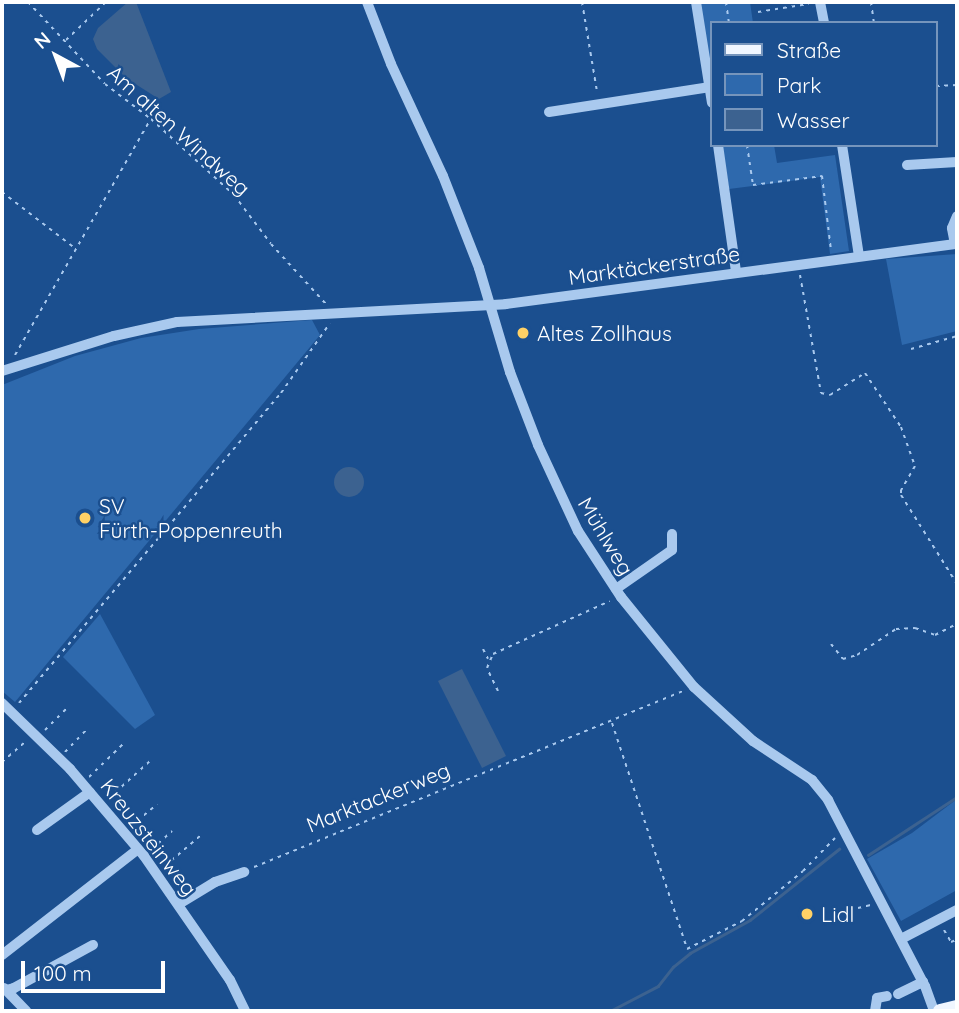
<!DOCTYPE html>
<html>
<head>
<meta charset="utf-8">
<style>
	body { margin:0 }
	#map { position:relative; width:959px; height:1013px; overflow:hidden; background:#1b4f8f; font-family:Quicksand,sans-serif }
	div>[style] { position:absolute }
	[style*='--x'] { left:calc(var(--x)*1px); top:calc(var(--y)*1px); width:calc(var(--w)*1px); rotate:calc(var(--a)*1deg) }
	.green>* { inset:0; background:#2e69ad }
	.water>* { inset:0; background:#3c6290 }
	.round { border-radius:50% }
	.stream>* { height:2.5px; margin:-1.25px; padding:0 1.25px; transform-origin:1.25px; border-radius:1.25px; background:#3c6290 }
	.path>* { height:2px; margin-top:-1px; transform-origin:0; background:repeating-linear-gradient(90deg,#a9c9ee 0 3.5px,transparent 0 8.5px) }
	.minor>* { height:10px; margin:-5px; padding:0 5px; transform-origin:5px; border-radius:5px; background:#a9c9ee }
	.major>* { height:14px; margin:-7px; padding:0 7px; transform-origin:7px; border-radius:7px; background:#f0f6ff }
	.dots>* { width:19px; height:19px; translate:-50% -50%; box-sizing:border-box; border:4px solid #1b4f8f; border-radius:50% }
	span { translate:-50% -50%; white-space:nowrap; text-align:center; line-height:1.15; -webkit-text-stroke:5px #1b4f8f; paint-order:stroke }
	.street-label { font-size:21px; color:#fff }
	.poi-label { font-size:21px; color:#fff }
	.left { translate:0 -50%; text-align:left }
	.frame { position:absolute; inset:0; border:4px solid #fff; pointer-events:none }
	.legend { position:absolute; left:710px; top:21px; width:228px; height:126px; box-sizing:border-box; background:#1b4f8f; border:2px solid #7695bc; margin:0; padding:9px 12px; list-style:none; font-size:21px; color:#fff }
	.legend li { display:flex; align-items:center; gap:14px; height:35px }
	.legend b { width:35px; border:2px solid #7695bc }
	.north { position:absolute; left:21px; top:21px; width:70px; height:70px; -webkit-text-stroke:5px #1b4f8f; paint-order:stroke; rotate:319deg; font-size:19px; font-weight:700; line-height:28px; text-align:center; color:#fff }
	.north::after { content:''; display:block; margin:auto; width:24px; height:32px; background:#fff; clip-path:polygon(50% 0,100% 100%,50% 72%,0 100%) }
	.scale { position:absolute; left:21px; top:961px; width:144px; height:32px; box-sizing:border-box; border:4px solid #fff; border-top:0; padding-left:9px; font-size:21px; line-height:24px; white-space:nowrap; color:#fff; -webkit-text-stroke:5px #1b4f8f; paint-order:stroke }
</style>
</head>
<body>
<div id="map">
	<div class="green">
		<div style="clip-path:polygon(699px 2px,750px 2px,753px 23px,712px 23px,712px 85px)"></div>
		<div style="clip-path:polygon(722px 145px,774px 145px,777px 163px,835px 155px,849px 251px,830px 254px,820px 177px,729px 189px)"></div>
		<div style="clip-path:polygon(957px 254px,957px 331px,902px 345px,886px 259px)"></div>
		<div style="clip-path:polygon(312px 320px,320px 335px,15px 702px,2px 691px,2px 385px,75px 356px,141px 338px,199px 329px)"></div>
		<div style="clip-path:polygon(100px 614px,155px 715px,135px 729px,63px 657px)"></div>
		<div style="clip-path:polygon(957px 799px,957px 890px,901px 921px,867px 859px,912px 833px)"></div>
	</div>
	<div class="water">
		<div style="clip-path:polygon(128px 2px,136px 2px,171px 92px,159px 99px,126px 78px,97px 49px,93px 39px,98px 28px)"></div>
		<div class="round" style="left:334px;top:467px;width:30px;height:30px"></div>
		<div style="clip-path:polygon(462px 669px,506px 756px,482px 768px,438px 681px)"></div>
	</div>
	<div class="stream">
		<div style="--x:868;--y:855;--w:106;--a:-33.1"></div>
		<div style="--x:610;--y:1011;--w:54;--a:-27.5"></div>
		<div style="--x:658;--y:986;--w:24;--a:-52"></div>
		<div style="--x:673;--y:967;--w:22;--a:-39"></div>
		<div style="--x:690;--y:953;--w:68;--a:-28.8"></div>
		<div style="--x:750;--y:920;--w:114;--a:-38.6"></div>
	</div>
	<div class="path">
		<div style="--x:28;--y:2;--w:112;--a:46.8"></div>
		<div style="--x:105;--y:84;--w:58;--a:37.3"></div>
		<div style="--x:151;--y:119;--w:113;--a:42.5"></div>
		<div style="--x:234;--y:195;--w:61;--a:52.9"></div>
		<div style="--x:271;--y:244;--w:81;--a:47.5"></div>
		<div style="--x:582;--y:2;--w:91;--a:80.5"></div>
		<div style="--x:726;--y:2;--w:21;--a:82"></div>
		<div style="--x:871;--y:2;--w:21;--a:82"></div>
		<div style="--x:758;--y:12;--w:51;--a:-9.1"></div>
		<div style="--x:66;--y:40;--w:55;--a:-43.5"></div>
		<div style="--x:936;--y:86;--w:21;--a:-3"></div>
		<div style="--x:747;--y:145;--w:40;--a:81.5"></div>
		<div style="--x:753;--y:185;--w:70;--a:-7.4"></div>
		<div style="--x:822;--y:176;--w:75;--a:83.1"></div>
		<div style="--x:2;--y:192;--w:93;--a:37.6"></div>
		<div style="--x:800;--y:275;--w:120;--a:79.9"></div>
		<div style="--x:821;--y:393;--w:9;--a:13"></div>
		<div style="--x:830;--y:395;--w:41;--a:-32.2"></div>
		<div style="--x:865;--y:373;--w:65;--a:56.3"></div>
		<div style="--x:901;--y:427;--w:41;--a:70.3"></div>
		<div style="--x:915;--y:466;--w:28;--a:120"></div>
		<div style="--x:901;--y:490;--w:5;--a:90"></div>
		<div style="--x:901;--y:495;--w:105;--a:57.8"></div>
		<div style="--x:911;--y:349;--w:48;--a:-15.8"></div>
		<div style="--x:15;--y:355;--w:271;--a:-60.1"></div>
		<div style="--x:831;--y:644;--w:19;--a:51"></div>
		<div style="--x:843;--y:659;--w:15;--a:-16"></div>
		<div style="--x:857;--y:655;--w:47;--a:-33.7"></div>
		<div style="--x:896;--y:629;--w:19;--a:-3"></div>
		<div style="--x:915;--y:628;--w:21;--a:19"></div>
		<div style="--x:935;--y:635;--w:25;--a:-27"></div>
		<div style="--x:483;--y:649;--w:11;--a:63"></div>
		<div style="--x:498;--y:691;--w:25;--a:-116"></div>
		<div style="--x:487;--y:668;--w:15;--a:-67"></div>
		<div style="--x:493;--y:654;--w:128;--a:-24.4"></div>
		<div style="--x:19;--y:703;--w:406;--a:-49.8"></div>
		<div style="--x:281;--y:393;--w:85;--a:-55"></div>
		<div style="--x:612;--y:723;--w:238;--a:71.6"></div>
		<div style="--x:687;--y:949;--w:62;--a:-27"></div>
		<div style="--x:742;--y:921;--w:79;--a:-39.3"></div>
		<div style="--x:803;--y:871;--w:46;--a:-45.9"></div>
		<div style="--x:45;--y:730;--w:34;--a:-45"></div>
		<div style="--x:65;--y:752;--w:30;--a:-46"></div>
		<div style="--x:2;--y:762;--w:32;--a:-41"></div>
		<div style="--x:89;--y:777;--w:47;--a:-44.1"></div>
		<div style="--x:109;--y:798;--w:55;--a:-42.1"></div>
		<div style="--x:131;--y:826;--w:34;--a:-40"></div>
		<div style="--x:152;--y:849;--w:27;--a:-42"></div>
		<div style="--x:165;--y:866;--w:48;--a:-40.7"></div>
		<div style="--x:254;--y:867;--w:464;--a:-22.3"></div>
		<div style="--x:858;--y:908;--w:13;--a:-13"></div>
		<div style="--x:944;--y:930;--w:14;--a:60"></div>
		<div style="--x:951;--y:942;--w:5;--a:-22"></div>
	</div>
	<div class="minor">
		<div style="--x:367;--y:2;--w:66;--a:68.8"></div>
		<div style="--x:391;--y:64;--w:123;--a:65.1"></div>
		<div style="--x:443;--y:176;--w:99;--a:68.6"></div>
		<div style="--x:479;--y:268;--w:109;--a:73.4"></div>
		<div style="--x:510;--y:372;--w:78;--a:69"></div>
		<div style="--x:538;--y:445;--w:95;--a:65.1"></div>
		<div style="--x:578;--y:531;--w:79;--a:56.9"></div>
		<div style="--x:621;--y:597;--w:116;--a:51"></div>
		<div style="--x:694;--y:687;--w:80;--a:42.5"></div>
		<div style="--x:753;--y:741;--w:71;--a:33.5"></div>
		<div style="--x:812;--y:780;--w:26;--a:51"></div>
		<div style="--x:828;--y:800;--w:210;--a:62.5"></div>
		<div style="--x:925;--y:986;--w:27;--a:70"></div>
		<div style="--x:696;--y:2;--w:102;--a:81"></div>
		<div style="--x:820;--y:2;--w:21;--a:79"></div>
		<div style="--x:549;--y:112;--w:163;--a:-8.8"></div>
		<div style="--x:718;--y:145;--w:128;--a:81.9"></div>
		<div style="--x:842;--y:145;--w:112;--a:81.3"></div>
		<div style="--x:907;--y:165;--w:50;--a:-3.4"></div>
		<div style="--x:955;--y:244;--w:16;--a:-101"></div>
		<div style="--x:952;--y:228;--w:13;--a:-67"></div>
		<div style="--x:2;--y:371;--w:117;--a:-17.4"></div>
		<div style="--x:114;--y:336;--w:65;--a:-12.5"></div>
		<div style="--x:177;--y:322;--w:329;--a:-3.1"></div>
		<div style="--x:506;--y:304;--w:455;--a:-7.6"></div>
		<div style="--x:616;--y:589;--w:68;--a:-34.9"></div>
		<div style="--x:672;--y:550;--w:16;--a:-90"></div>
		<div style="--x:2;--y:703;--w:95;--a:44.1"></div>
		<div style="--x:70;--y:769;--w:114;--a:49.6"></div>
		<div style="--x:144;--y:856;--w:151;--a:55.3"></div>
		<div style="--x:230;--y:980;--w:34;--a:64"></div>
		<div style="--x:37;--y:830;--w:65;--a:-35.6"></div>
		<div style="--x:179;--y:904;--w:42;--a:-31.4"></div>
		<div style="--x:215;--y:882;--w:31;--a:-19"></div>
		<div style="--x:901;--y:939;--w:63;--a:-27.4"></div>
		<div style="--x:2;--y:955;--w:172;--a:-37.9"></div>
		<div style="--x:4;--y:988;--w:32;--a:46"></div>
		<div style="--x:6;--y:990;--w:8;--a:-14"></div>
		<div style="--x:14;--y:988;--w:90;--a:-28.6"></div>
		<div style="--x:898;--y:994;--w:28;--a:-26"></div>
		<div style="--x:875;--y:1011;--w:13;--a:-81"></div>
		<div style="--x:877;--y:998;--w:10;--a:-11"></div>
	</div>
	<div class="major">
		<div style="--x:940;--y:1011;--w:17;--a:-13"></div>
	</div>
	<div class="dots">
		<div style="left:523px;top:333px;background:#ffd166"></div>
		<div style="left:85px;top:518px;background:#ffd166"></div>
		<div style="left:807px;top:914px;background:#ffd166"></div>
	</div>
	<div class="street-label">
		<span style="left:179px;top:130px;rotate:42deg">Am alten Windweg</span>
		<span style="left:654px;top:265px;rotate:-8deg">Marktäckerstraße</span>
		<span style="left:606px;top:536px;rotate:59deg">Mühlweg</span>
		<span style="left:378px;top:797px;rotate:-22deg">Marktackerweg</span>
		<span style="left:149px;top:837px;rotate:52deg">Kreuzsteinweg</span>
	</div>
	<div class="poi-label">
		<span class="left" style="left:537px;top:333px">Altes Zollhaus</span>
		<span class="left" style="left:99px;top:518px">SV<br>Fürth-Poppenreuth</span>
		<span class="left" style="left:821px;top:914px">Lidl</span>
	</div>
	<div class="frame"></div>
	<ul class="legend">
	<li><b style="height:9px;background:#f0f6ff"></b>Straße</li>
	<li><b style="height:19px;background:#2e69ad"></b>Park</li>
	<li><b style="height:19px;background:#3c6290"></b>Wasser</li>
	</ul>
	<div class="north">N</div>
	<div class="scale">100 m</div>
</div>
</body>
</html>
